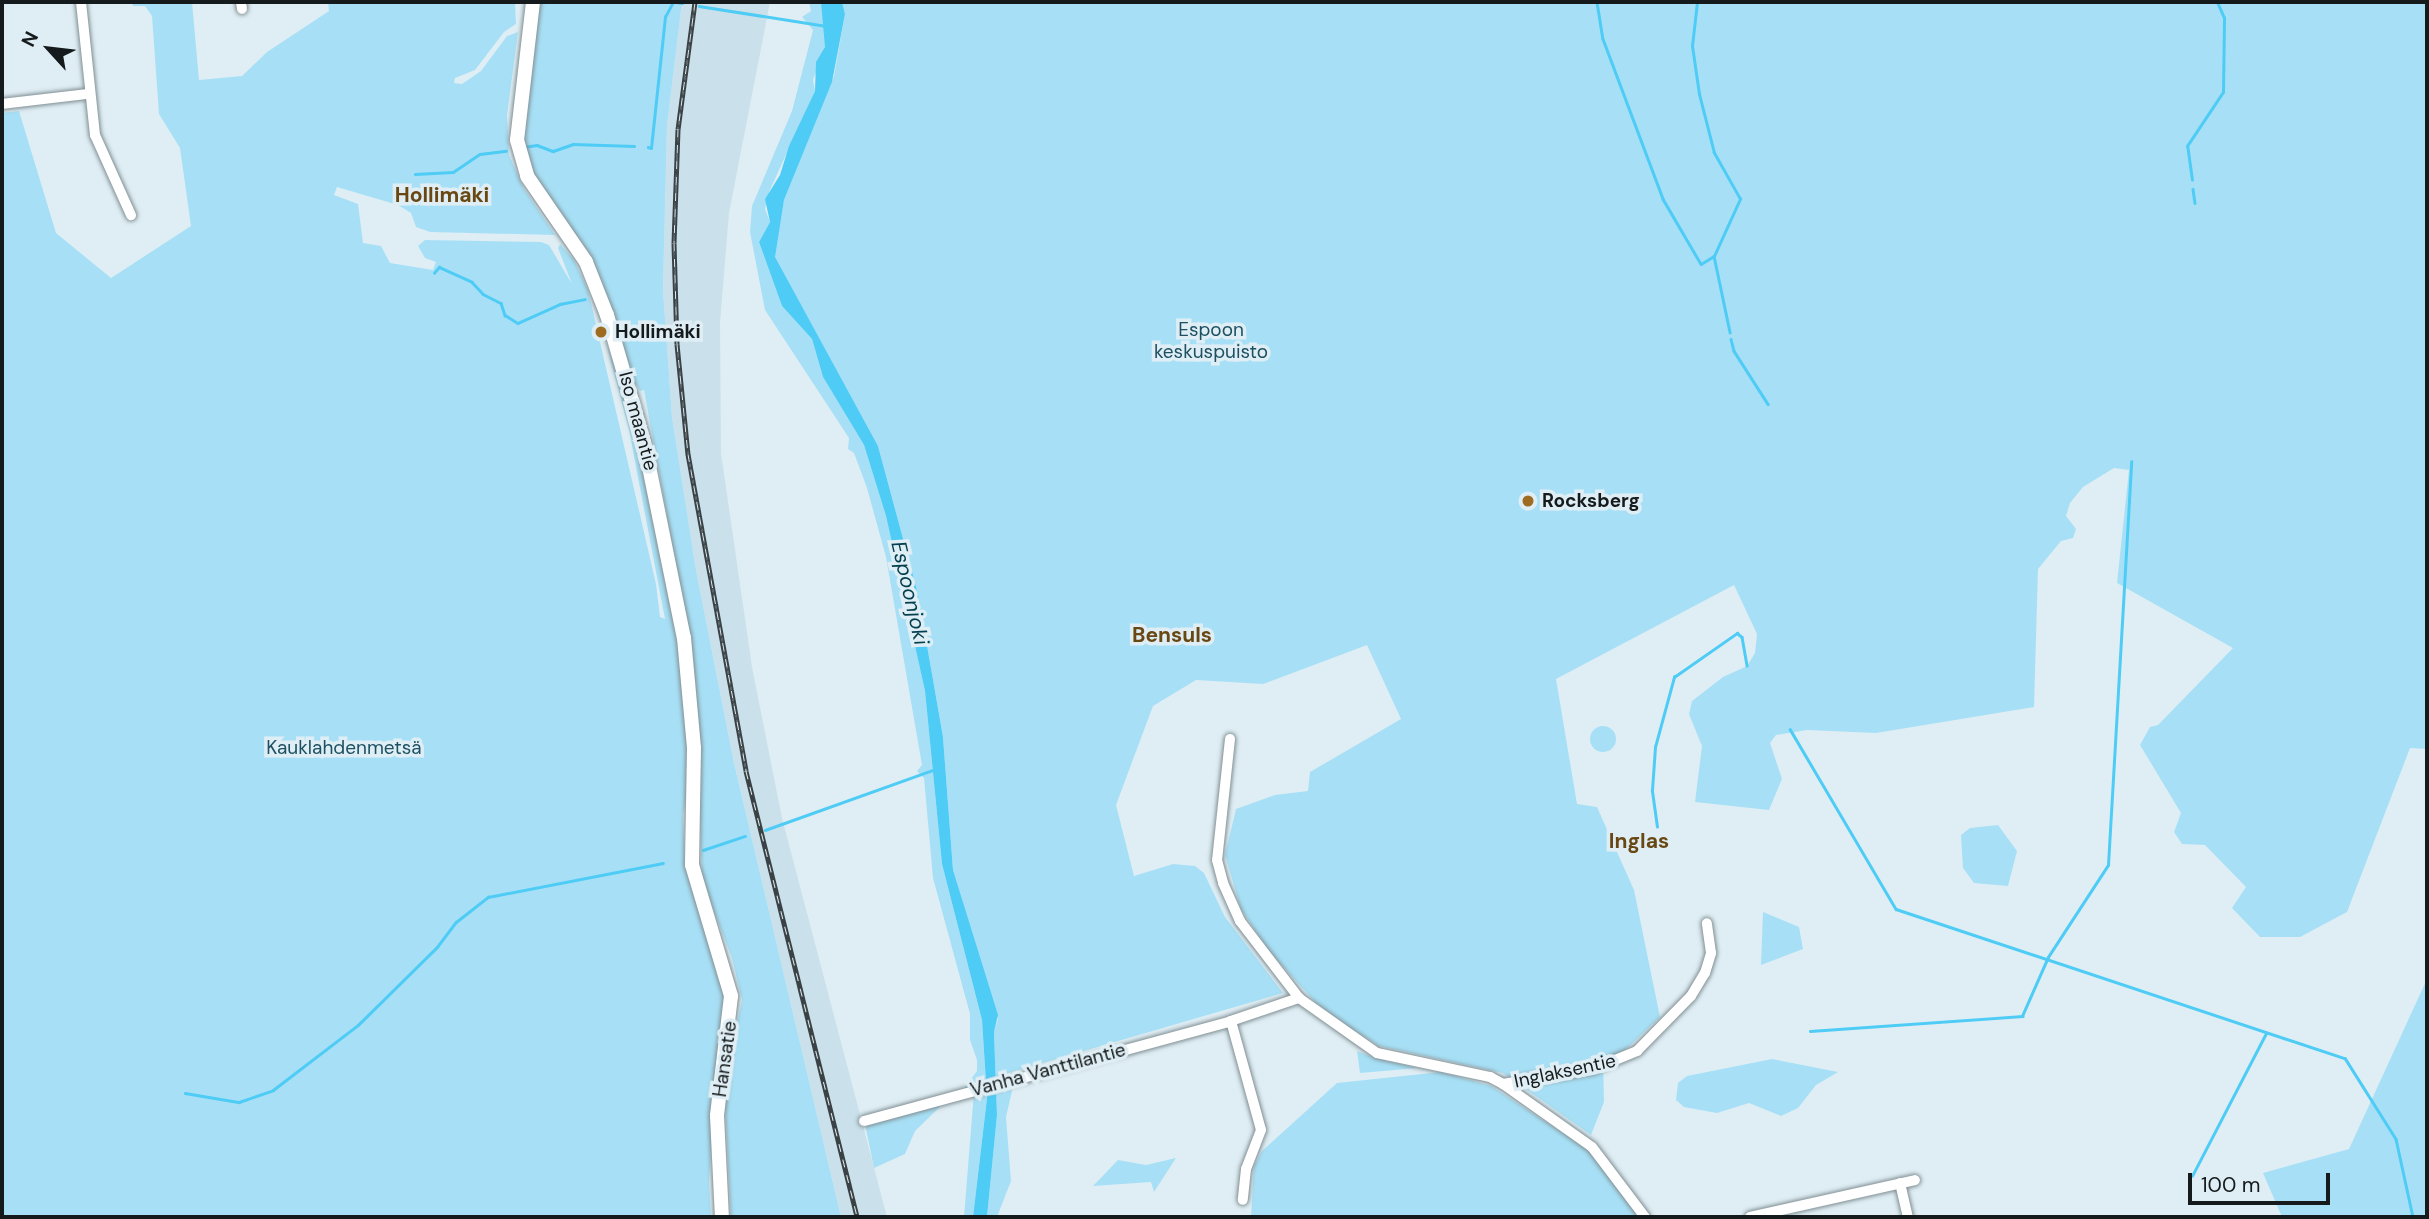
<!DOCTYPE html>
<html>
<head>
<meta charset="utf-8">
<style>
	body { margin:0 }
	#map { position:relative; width:2429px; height:1219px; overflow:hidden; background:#dfeef4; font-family:"DM Sans",sans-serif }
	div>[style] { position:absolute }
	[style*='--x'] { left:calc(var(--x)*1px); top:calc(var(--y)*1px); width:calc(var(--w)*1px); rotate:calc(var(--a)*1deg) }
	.built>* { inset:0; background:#cae1eb }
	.green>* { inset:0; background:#a7e0f6 }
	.round { border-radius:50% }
	.water>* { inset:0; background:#4eccf5 }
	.stream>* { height:2.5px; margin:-1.25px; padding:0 1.25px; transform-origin:1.25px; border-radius:1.25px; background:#4eccf5 }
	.roads { filter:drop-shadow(0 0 2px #818f94) drop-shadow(0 0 2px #818f94) }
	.minor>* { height:10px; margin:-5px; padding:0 5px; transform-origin:5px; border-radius:5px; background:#fff }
	.major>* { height:14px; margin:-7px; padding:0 7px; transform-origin:7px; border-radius:7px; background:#fff }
	.rail>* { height:5px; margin-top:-2.5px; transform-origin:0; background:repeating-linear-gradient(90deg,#dfeef4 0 8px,#3b4245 0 16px); box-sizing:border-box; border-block:2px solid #3b4245 }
	.dots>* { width:19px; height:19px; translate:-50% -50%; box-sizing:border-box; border:4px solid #dfeef4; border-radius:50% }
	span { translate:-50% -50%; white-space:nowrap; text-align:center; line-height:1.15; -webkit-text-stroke:7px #dfeef4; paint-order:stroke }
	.park-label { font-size:19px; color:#1c5062 }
	.poi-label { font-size:19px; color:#151a1c; font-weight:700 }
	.left { translate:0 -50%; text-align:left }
	.street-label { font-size:19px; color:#151a1c }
	.neighbourhood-label { font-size:21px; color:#694713; font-weight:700 }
	.water-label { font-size:21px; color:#043f4f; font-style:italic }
	.frame { position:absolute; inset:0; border:4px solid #151a1c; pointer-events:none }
	.north { position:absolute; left:14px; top:14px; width:70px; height:70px; -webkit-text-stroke:5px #dfeef4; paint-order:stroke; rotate:297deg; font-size:19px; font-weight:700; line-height:28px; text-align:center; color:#151a1c }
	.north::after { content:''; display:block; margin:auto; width:24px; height:32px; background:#151a1c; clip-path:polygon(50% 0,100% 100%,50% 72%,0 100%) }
	.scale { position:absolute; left:2188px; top:1173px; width:142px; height:32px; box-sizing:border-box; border:4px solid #151a1c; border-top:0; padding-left:9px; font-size:21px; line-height:24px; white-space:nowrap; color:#151a1c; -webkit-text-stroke:5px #dfeef4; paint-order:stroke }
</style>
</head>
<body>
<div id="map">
	<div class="built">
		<div style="clip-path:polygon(682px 2px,770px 2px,729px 213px,720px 323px,721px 453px,752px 667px,782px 818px,887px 1217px,841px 1217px,734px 763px,696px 570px,672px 417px,663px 290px,667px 126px)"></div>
	</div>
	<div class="green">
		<div style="clip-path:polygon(132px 2px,192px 2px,199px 80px,242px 76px,267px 52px,329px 11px,328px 2px,515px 2px,516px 24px,504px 32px,475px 70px,455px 78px,454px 83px,462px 84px,481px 71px,507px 36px,518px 32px,507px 115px,509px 155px,524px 189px,555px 235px,430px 232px,416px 227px,411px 213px,398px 205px,337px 187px,334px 195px,358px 204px,363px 243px,381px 246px,390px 263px,433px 270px,436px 262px,425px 258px,418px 246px,425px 240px,541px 242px,549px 245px,572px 284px,558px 248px,560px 244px,574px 260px,588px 290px,656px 584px,660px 617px,665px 619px,629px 430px,606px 342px,638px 435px,668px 579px,685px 689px,689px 777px,683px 816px,685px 864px,725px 981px,726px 1022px,716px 1069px,709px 1182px,711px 1217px,2px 1217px,2px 113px,19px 111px,56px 233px,111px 278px,191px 226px,180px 148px,159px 114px,152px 16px,145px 6px,133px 6px)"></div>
		<div style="clip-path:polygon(538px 2px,682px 2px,667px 126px,663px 290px,672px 417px,696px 570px,734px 763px,841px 1217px,731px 1217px,724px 1084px,742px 1000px,732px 958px,702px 880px,696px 685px,689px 636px,644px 390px,640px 391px,627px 367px,601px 281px,585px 249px,536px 180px,523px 147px)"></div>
		<div style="clip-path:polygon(809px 2px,821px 2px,825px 20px,825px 47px,813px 80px,815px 91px,769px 192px,765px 209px,770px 222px,759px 242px,782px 306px,812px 339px,823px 377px,864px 445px,886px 516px,925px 691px,942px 864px,982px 1020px,986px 1083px,963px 1090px,977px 1071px,977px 1060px,970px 1040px,970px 1014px,933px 878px,924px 778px,917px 771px,922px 765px,886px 557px,867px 488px,854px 453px,848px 449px,849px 438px,765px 310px,750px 232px,752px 206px,792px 111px,813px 30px,802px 17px,811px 11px)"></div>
		<div style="clip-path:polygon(842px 2px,2427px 2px,2427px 749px,2410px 748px,2347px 912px,2300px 937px,2260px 937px,2232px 908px,2246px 887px,2205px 845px,2182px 844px,2174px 832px,2181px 813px,2140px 745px,2150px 727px,2158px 725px,2233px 648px,2117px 583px,2129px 470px,2114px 468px,2083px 487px,2070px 503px,2066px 516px,2076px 529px,2073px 538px,2061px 541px,2038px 569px,2034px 707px,1876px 733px,1807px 730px,1776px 735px,1770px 743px,1782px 779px,1769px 810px,1695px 802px,1702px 746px,1689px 714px,1692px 701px,1723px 677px,1747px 666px,1755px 653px,1757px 634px,1734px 585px,1556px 679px,1577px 804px,1597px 807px,1634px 890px,1660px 1017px,1621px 1054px,1603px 1061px,1604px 1102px,1591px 1135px,1503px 1073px,1379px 1046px,1349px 1027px,1316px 1003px,1269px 951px,1241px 909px,1225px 855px,1236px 809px,1275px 795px,1308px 791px,1310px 772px,1401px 719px,1367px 645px,1263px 684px,1196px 680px,1153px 706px,1116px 805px,1134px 876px,1173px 864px,1195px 866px,1204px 873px,1225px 917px,1283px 993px,1008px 1073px,1012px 1091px,1006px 1117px,1011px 1181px,997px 1217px,987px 1217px,997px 1115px,994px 1032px,998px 1019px,953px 870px,943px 737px,918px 594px,878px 446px,774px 257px,784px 200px,834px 76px,845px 14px)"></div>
		<div class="round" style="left:1590px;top:726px;width:26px;height:26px"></div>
		<div style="clip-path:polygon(1998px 825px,2017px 851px,2008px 886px,1974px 883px,1963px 868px,1961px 835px,1970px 828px)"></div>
		<div style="clip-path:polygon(1763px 912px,1799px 927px,1803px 949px,1761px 965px)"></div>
		<div style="clip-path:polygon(2427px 979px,2427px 1217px,2282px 1217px,2263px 1173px,2349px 1149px)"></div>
		<div style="clip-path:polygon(1357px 1051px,1375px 1058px,1418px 1068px,1360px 1073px)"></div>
		<div style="clip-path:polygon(1772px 1059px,1838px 1072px,1816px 1085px,1798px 1108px,1781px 1116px,1749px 1103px,1717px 1113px,1684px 1107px,1676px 1100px,1678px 1083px,1687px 1076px)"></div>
		<div style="clip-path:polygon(1441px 1072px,1491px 1086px,1590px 1151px,1641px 1217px,1251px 1217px,1254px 1166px,1262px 1151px,1337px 1083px)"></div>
		<div style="clip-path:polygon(974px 1092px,987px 1097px,973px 1217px,964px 1217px)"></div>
		<div style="clip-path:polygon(945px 1102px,915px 1131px,905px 1154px,874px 1168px,865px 1124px)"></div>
		<div style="clip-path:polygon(1176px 1158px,1154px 1192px,1151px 1182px,1093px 1186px,1118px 1160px,1146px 1165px)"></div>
	</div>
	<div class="water">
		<div style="clip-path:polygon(821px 2px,842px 2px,845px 14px,832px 82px,784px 200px,775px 257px,878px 446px,918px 594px,943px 737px,953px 870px,998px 1015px,994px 1032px,997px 1115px,987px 1217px,973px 1217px,987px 1098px,982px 1020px,942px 864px,925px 691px,886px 516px,864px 445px,823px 377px,812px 339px,782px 306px,759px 242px,770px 222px,765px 199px,780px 175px,789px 146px,815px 91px,816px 62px,825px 47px)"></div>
	</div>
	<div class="stream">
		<div style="--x:676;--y:2;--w:6;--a:9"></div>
		<div style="--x:1597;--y:2;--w:37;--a:81"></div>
		<div style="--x:1603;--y:39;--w:171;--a:69.4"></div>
		<div style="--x:1663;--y:199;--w:75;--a:59.7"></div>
		<div style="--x:1701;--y:264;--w:15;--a:-32"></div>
		<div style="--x:1714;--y:256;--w:63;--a:-65.5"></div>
		<div style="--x:1740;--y:199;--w:53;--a:-119.5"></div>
		<div style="--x:1714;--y:153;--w:61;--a:-104.3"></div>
		<div style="--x:1699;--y:94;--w:49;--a:-98.3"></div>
		<div style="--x:1692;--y:46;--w:44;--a:-83.5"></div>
		<div style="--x:699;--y:6;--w:130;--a:8.9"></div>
		<div style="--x:523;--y:147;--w:14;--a:-8"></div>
		<div style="--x:537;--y:145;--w:17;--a:21"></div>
		<div style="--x:553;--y:151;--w:21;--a:-19"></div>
		<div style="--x:573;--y:144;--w:61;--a:1.9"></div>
		<div style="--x:648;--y:147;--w:3;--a:18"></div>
		<div style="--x:651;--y:148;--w:132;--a:-83.9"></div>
		<div style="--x:665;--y:17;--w:17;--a:-62"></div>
		<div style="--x:415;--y:174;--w:38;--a:-3"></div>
		<div style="--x:453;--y:172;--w:32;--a:-34"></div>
		<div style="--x:480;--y:154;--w:26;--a:-7"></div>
		<div style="--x:2192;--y:180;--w:34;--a:-98"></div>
		<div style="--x:2187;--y:146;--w:65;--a:-56.3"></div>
		<div style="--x:2223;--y:92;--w:74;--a:-89.2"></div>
		<div style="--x:2224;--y:18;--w:17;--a:-114"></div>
		<div style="--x:2193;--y:189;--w:14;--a:82"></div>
		<div style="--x:1714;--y:256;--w:78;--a:78.1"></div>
		<div style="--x:434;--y:273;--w:8;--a:-50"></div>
		<div style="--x:439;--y:267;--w:36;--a:24"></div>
		<div style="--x:472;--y:282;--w:16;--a:47"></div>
		<div style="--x:483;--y:294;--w:20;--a:27"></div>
		<div style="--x:501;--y:303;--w:13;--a:72"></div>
		<div style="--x:505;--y:315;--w:15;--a:32"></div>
		<div style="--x:518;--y:323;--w:46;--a:-24.3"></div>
		<div style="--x:560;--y:304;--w:25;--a:-11"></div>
		<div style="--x:1731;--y:339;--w:12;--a:76"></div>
		<div style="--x:1734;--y:351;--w:63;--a:57.3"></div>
		<div style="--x:1790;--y:729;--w:209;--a:59.5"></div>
		<div style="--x:1896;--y:909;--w:473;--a:18.4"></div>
		<div style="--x:2345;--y:1058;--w:96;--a:57.8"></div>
		<div style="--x:2396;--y:1139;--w:80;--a:77.7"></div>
		<div style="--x:1657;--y:827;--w:37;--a:-98"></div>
		<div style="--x:1652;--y:790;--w:43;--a:-86"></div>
		<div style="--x:1655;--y:747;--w:73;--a:-74.8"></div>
		<div style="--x:1674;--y:677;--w:77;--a:-34.9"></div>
		<div style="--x:1737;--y:633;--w:6;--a:39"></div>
		<div style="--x:1742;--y:637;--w:29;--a:80"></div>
		<div style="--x:765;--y:830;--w:178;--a:-19.7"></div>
		<div style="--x:703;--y:850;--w:44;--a:-18.4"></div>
		<div style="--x:1810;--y:1031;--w:213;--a:-4"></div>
		<div style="--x:2022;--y:1016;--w:64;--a:-66.2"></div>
		<div style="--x:2048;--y:957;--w:110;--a:-56.9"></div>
		<div style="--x:2108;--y:865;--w:404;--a:-86.7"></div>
		<div style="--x:185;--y:1093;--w:55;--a:9.5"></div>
		<div style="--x:239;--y:1102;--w:36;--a:-19"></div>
		<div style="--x:273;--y:1090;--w:107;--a:-37.4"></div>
		<div style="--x:358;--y:1025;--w:111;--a:-44.6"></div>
		<div style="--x:437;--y:947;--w:31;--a:-53"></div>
		<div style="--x:456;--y:922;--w:41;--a:-38"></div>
		<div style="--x:488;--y:897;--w:178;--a:-11"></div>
		<div style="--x:2192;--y:1176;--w:161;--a:-62.6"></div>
	</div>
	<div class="roads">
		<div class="minor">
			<div style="--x:81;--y:2;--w:134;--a:84"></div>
			<div style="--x:95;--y:135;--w:88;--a:65.8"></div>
			<div style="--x:241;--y:2;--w:7;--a:82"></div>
			<div style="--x:2;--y:104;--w:86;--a:-6.7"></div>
			<div style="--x:1230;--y:739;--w:122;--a:96.1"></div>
			<div style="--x:1217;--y:860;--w:24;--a:75"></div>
			<div style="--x:1223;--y:883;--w:42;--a:65.9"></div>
			<div style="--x:1240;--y:921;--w:97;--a:52.5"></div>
			<div style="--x:1299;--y:998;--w:95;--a:35.2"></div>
			<div style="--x:1377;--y:1053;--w:116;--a:12"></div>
			<div style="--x:1490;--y:1077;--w:15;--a:28"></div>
			<div style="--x:1503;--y:1084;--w:109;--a:35.3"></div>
			<div style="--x:1592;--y:1147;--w:88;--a:52.9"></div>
			<div style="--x:1231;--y:1021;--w:113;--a:74.6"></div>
			<div style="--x:1261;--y:1130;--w:42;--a:111"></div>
			<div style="--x:1246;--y:1169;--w:31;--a:96"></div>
			<div style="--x:1503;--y:1084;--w:91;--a:-9.5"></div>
			<div style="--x:1593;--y:1069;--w:48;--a:-22.2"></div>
			<div style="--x:1637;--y:1051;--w:77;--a:-45.5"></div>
			<div style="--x:1691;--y:996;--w:27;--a:-59"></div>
			<div style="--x:1705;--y:973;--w:21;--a:-73"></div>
			<div style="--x:1711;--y:953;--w:30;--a:-98"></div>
			<div style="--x:864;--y:1121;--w:380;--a:-15.2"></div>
			<div style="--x:1231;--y:1021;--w:72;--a:-18.7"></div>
			<div style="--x:1900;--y:1183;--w:35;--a:77"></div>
			<div style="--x:1750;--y:1217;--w:169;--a:-12.6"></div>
		</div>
		<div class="major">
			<div style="--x:533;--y:2;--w:139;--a:96.6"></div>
			<div style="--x:517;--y:140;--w:37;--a:74"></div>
			<div style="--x:527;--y:176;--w:104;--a:55.5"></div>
			<div style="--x:586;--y:262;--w:57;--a:68.4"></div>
			<div style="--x:607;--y:315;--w:132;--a:73.8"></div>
			<div style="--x:644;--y:442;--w:200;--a:78.5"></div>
			<div style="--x:684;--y:638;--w:110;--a:84.8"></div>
			<div style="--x:694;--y:748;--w:117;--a:91"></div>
			<div style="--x:692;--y:865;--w:137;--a:73.4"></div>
			<div style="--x:731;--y:996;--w:121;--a:96.7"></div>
			<div style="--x:717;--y:1116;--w:101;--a:87.2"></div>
		</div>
	</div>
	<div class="rail">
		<div style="--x:695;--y:2;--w:128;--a:97.6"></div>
		<div style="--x:678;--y:129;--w:114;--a:92"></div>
		<div style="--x:674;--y:243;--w:101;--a:88.3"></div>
		<div style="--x:677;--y:344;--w:111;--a:84.3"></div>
		<div style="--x:688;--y:454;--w:322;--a:79.6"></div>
		<div style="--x:746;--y:771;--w:460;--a:76"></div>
	</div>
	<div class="dots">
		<div style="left:601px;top:332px;background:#9d6c20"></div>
		<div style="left:1528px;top:501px;background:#9d6c20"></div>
	</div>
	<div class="park-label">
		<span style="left:1211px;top:341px">Espoon<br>keskuspuisto</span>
		<span style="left:344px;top:748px">Kauklahdenmetsä</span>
	</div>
	<div class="poi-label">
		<span class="left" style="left:615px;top:332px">Hollimäki</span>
		<span class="left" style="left:1542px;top:501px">Rocksberg</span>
	</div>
	<div class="street-label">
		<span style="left:638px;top:421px;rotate:75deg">Iso maantie</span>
		<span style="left:725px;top:1059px;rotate:-82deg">Hansatie</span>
		<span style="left:1048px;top:1070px;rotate:-15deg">Vanha Vanttilantie</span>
		<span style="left:1565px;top:1071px;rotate:-12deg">Inglaksentie</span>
	</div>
	<div class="neighbourhood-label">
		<span style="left:442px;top:195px">Hollimäki</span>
		<span style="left:1172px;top:635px">Bensuls</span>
		<span style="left:1639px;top:841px">Inglas</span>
	</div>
	<div class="water-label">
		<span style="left:910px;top:593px;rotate:77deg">Espoonjoki</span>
	</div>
	<div class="frame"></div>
	<div class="north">N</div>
	<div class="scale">100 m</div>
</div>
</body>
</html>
